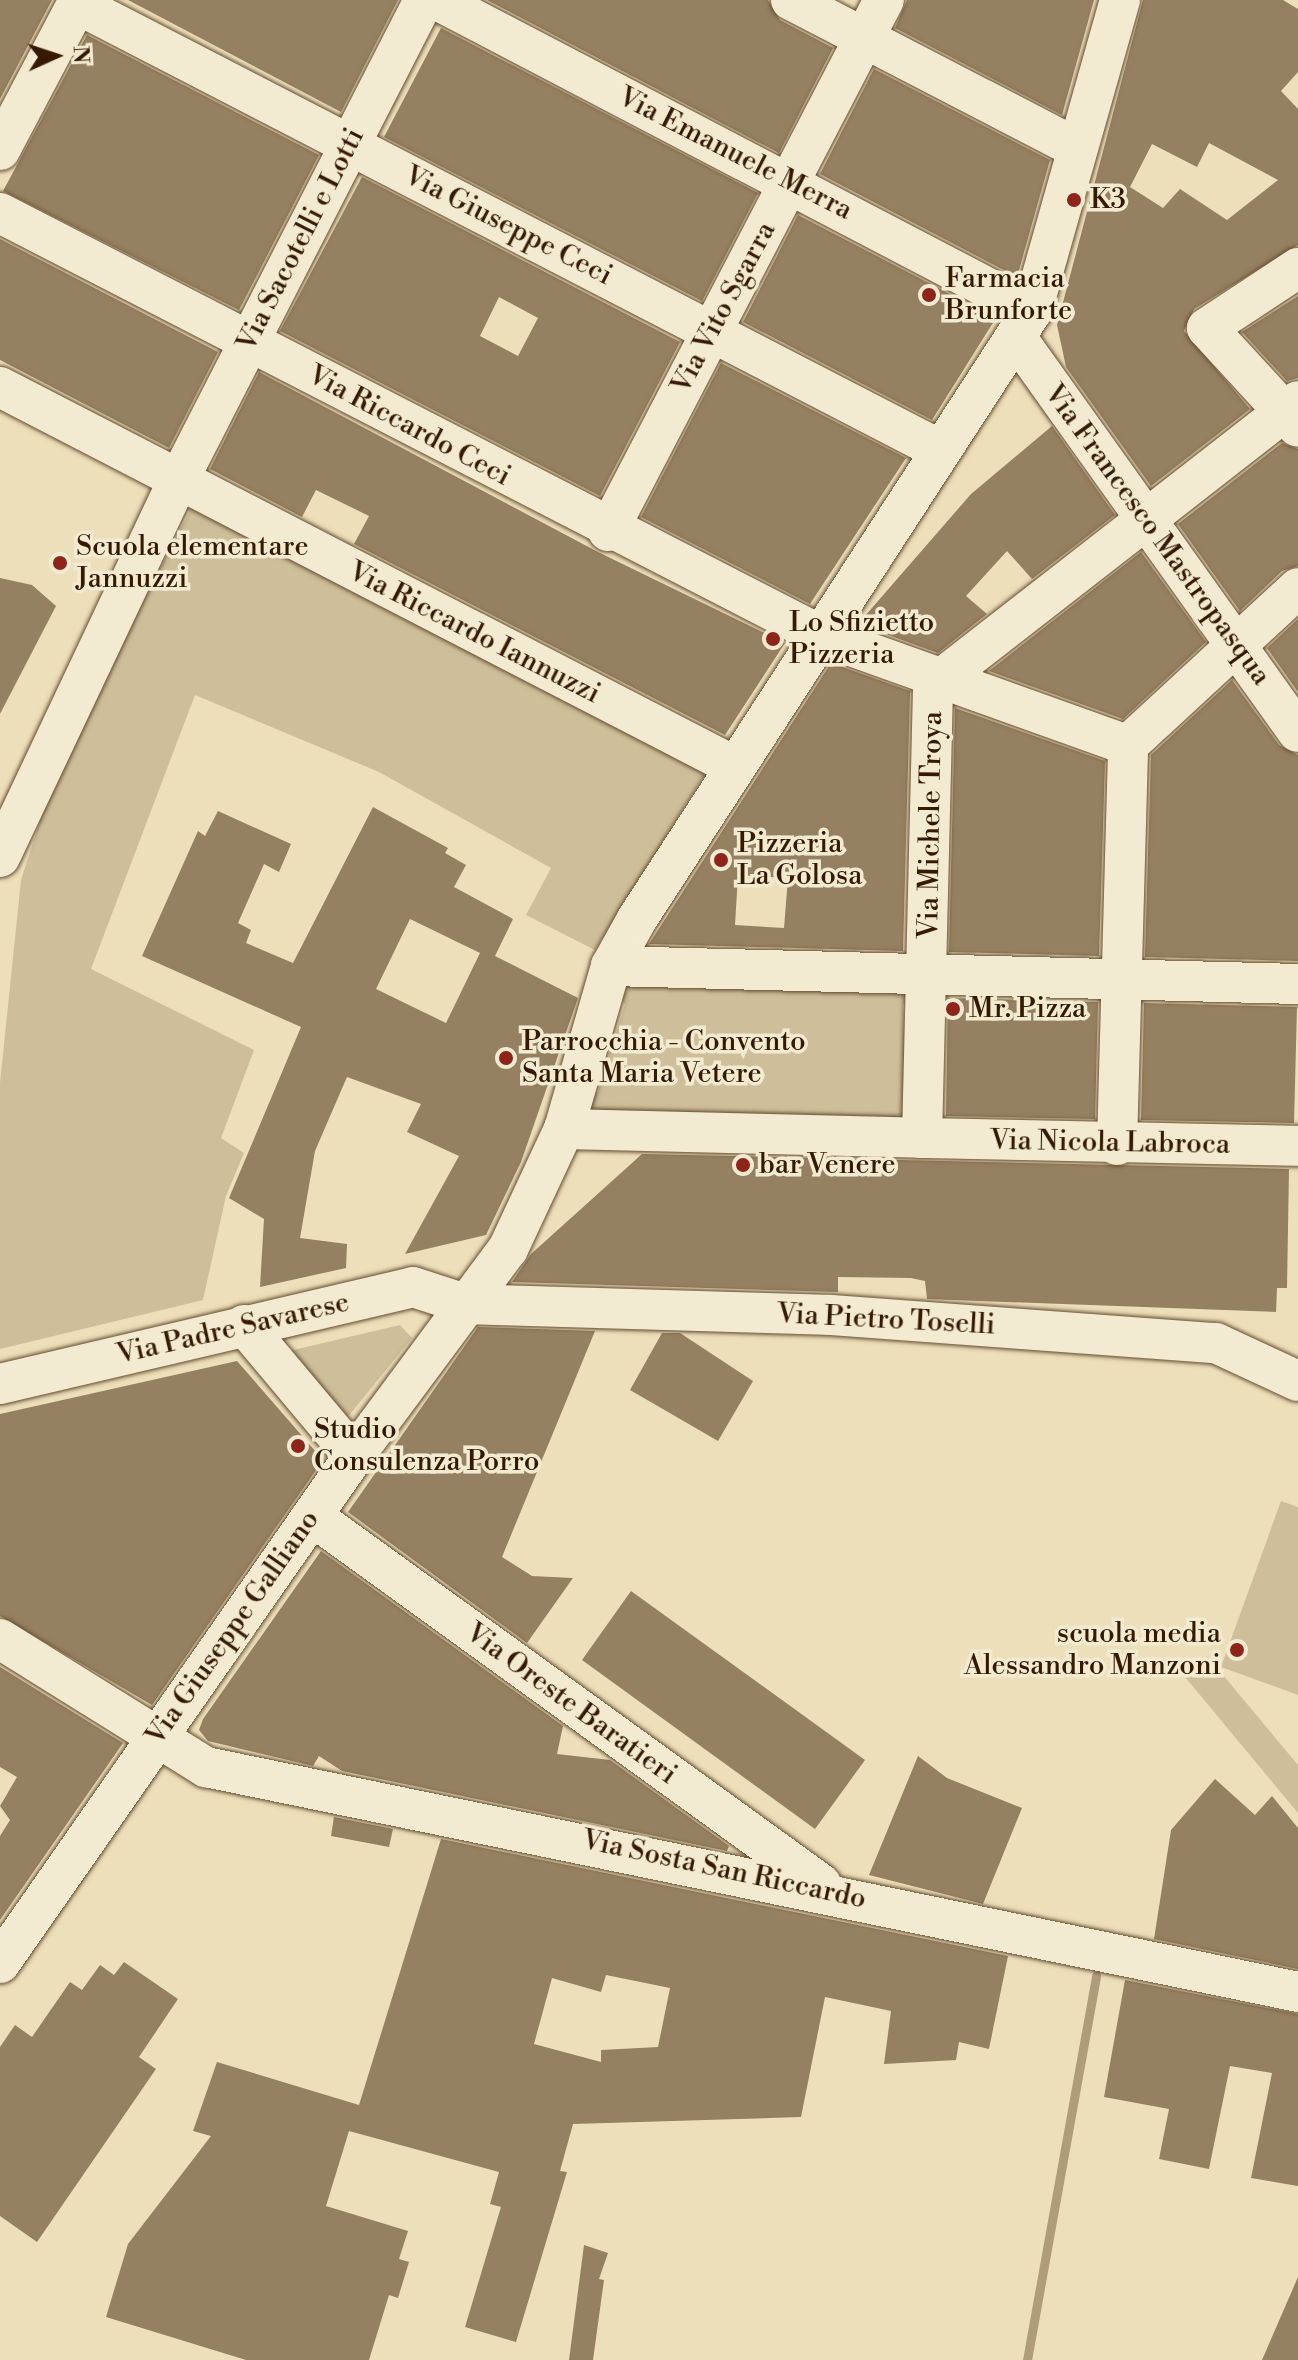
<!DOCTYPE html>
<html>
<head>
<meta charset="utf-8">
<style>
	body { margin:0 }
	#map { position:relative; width:1298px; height:2360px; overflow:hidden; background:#eddfba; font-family:"Libre Bodoni",serif }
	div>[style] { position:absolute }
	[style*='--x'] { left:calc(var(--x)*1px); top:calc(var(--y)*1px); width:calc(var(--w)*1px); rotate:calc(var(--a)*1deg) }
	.green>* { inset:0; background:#cebe9a }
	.stream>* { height:9px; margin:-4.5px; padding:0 4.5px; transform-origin:4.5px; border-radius:4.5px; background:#af9c7b }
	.building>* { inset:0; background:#958061 }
	.roads { filter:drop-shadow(0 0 2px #644b2e) drop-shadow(0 0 2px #644b2e) }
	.minor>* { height:40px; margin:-20px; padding:0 20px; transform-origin:20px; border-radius:20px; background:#f3ead2 }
	.dots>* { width:22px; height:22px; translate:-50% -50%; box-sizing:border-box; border:4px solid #f3ead2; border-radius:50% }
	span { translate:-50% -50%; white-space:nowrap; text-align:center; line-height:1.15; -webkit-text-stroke:7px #f3ead2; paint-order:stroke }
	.street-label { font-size:28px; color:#361a00 }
	.poi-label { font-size:28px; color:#361a00 }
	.left { translate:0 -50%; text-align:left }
	.right { translate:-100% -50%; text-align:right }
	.north { position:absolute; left:16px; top:16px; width:80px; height:80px; -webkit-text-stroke:6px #f3ead2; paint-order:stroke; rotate:87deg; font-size:22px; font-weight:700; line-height:32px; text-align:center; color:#361a00 }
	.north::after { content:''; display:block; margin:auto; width:28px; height:36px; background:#361a00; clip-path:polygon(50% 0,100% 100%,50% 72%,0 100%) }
</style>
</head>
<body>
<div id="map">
	<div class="green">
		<div style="clip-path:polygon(193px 505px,707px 771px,595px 950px,526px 915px,551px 868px,379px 772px,195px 695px,91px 969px,254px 1050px,221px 1138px,244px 1153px,226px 1196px,203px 1300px,0 1349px,0 1083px,21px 880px,57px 768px)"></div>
		<div style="clip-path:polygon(622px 981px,907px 982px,913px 1003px,903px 1004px,907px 1122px,588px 1115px,586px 1093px,598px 1092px,625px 1004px,618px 998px)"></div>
		<div style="clip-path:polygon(400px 1325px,412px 1338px,347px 1418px,289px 1351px)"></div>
		<div style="clip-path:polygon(1281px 1501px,1298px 1507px,1298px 1695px,1221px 1667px)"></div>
		<div style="clip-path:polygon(1208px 1657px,1298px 1765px,1298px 1813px,1185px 1677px)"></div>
	</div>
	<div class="stream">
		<div style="--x:1027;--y:2360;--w:391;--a:-79.8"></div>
	</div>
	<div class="building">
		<div style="clip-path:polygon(0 0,52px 0,0 99px)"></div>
		<div style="clip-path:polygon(128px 0,398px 0,341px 112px)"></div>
		<div style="clip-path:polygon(487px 0,768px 0,780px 20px,833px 48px,779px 153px)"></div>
		<div style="clip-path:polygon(907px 0,1094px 0,1062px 115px,895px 28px)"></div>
		<div style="clip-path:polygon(evenodd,1143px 0,1283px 0,1298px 9px,1298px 72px,1281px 91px,1298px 109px,1298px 245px,1194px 309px,1184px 331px,1250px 409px,1151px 486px,1066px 367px,1057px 325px,1143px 0,1209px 143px,1278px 180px,1227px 220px,1180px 189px,1163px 208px,1130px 187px,1152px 144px,1197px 167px,1209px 143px)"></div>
		<div style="clip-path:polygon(441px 28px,758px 193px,702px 301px,384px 137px)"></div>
		<div style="clip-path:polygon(87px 35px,319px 155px,239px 310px,3px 191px)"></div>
		<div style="clip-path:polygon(874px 69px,1050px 160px,1017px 277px,820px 174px)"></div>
		<div style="clip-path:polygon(evenodd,362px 177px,680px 342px,600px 496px,280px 331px,362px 177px,499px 297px,538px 318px,518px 356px,480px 336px,499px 297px)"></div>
		<div style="clip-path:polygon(798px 215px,996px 318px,932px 420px,743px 322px)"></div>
		<div style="clip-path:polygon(0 239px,218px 352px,169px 448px,0 360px)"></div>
		<div style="clip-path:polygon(1298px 296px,1298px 378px,1287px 381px,1242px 332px)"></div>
		<div style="clip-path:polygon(721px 363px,906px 458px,810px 604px,641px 517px)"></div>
		<div style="clip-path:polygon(259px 372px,598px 552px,785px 643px,725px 735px,354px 544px,369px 516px,316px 490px,302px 517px,210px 469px)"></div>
		<div style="clip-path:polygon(1052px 426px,1115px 515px,1032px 579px,1007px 551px,966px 596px,987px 614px,938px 653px,858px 624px,971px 494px)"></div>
		<div style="clip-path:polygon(1282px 443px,1298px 449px,1298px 566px,1282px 571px,1240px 611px,1178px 524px)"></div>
		<div style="clip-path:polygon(1141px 552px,1206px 642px,1123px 719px,989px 671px)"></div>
		<div style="clip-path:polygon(0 578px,32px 585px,56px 606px,0 714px)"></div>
		<div style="clip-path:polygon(1298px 619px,1298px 692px,1267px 648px)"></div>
		<div style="clip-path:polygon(evenodd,831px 663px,910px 691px,903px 951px,649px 944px,831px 663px,738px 875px,788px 878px,784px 928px,735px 925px,738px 875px)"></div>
		<div style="clip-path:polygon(1232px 680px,1279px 745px,1298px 755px,1298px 961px,1145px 957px,1151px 755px)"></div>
		<div style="clip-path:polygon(955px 708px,1105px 761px,1099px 956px,949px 952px)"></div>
		<div style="clip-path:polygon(evenodd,373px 807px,448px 848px,445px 853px,466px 865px,454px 887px,513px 919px,495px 956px,578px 998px,521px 1162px,486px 1235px,405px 1254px,459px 1156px,407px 1132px,421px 1104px,347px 1077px,315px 1151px,300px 1238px,347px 1244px,346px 1268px,260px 1287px,264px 1219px,229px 1198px,301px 1027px,142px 956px,198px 831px,205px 836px,218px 811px,291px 844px,279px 872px,264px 864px,238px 923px,251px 930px,246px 943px,293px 963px,373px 807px,410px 919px,480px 953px,446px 1023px,376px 989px,410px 919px)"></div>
		<div style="clip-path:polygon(948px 998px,1098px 1002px,1095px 1119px,946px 1116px)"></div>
		<div style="clip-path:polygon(1144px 1003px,1297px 1007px,1294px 1123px,1141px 1120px)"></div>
		<div style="clip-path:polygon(642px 1154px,1289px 1169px,1287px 1288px,1277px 1288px,1276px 1312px,927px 1299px,925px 1281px,911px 1278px,838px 1277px,838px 1292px,512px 1282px,531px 1254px)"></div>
		<div style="clip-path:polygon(478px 1327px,595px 1331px,502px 1557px,532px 1576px,573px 1578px,527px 1643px,348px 1512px)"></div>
		<div style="clip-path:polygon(662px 1333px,680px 1333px,753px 1381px,718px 1441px,630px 1390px)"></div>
		<div style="clip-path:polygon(237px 1361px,323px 1460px,152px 1705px,0 1616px,0 1414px)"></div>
		<div style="clip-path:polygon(321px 1551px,563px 1726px,557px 1754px,610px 1760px,729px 1846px,727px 1851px,342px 1771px,319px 1756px,313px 1766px,208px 1741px,199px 1730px,203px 1719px)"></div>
		<div style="clip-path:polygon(631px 1591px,865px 1760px,815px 1829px,582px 1660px)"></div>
		<div style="clip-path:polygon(0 1667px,123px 1743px,0 1920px,0 1836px,10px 1820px,0 1806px,17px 1777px,0 1767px)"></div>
		<div style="clip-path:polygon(918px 1756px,947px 1778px,1022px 1808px,983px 1904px,869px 1875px)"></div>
		<div style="clip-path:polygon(1215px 1779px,1255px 1815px,1272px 1796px,1298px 1828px,1298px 1969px,1154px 1939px,1171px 1830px)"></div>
		<div style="clip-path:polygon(334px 1817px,393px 1829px,389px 1847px,331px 1836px)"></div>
		<div style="clip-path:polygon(evenodd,441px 1839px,1008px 1956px,989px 2049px,959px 2042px,956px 2060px,884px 2064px,891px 2011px,825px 1997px,801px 2117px,573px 2124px,560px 2171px,567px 2172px,516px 2342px,465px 2327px,501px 2207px,490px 2204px,499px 2172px,349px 2131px,326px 2206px,408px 2231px,399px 2259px,409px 2262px,398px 2298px,389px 2295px,369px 2360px,246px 2360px,106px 2317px,128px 2244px,211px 2136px,193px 2131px,217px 2062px,359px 2105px,441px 1839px,606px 1975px,670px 1988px,658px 2047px,601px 2050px,601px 2062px,534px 2044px,552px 1978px,601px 1992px,606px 1975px)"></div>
		<div style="clip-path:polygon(124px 1962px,178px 1999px,139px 2057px,156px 2069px,37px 2242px,0 2216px,0 2047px,15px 2025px,32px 2037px,70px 1982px,82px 1990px,100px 1965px,114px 1975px)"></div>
		<div style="clip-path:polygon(1125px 1980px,1298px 2014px,1298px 2186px,1251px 2178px,1272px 2073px,1230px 2066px,1209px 2169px,1159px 2159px,1169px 2109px,1104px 2097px)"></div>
		<div style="clip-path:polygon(584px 2245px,608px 2253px,599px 2279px,604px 2280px,593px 2360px,569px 2360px)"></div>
		<div style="clip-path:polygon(1298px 2277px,1298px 2360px,1262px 2360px)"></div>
	</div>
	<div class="roads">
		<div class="minor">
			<div style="--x:437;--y:0;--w:671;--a:27.6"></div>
			<div style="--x:791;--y:0;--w:321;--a:27.4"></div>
			<div style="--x:77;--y:4;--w:969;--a:27.33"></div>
			<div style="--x:0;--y:150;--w:170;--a:-62.2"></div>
			<div style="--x:0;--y:213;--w:922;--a:27.23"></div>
			<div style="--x:820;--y:635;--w:327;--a:19.7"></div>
			<div style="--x:1298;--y:268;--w:109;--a:146.6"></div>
			<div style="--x:1207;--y:328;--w:134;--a:47.4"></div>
			<div style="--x:1016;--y:337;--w:485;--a:54.5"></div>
			<div style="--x:0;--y:387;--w:828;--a:27.31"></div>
			<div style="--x:608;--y:531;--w:598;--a:-62.54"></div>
			<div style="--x:941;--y:679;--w:452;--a:-37.9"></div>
			<div style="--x:1128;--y:745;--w:231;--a:-42.7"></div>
			<div style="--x:0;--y:857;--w:416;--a:-64.7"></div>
			<div style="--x:178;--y:481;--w:540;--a:-62.91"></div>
			<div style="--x:611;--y:966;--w:687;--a:1.5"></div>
			<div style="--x:564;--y:1129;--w:358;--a:1.4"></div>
			<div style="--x:922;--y:1138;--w:462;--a:-88.6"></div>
			<div style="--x:922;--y:1138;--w:376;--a:1.2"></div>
			<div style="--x:1117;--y:1145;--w:400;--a:-88.4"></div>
			<div style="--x:244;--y:1325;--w:171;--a:50"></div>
			<div style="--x:0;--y:1384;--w:424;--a:-13.2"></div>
			<div style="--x:413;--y:1287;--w:55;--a:18.1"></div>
			<div style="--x:465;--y:1304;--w:366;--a:1.7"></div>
			<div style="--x:831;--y:1315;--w:386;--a:4.2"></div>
			<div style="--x:1216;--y:1343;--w:90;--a:24.9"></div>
			<div style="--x:312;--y:1516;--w:628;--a:35.87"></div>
			<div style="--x:0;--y:1639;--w:243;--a:31.9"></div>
			<div style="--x:206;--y:1767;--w:1115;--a:11.64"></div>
			<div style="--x:0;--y:1963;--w:618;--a:-55.08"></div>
			<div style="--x:354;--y:1456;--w:258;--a:-53.4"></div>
			<div style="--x:508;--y:1249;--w:132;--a:-65"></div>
			<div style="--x:564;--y:1129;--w:170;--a:-73.9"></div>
			<div style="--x:611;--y:966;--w:54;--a:-61"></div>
			<div style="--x:637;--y:919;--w:725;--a:-56.99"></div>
			<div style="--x:1032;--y:311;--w:323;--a:-74.2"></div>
		</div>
	</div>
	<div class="dots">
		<div style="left:1074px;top:200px;background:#8f2418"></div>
		<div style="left:929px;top:295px;background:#8f2418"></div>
		<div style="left:60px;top:563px;background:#8f2418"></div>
		<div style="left:773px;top:639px;background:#8f2418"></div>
		<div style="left:721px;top:860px;background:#8f2418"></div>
		<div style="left:953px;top:1009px;background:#8f2418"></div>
		<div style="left:506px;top:1058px;background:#8f2418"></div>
		<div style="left:743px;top:1165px;background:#8f2418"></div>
		<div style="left:298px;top:1446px;background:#8f2418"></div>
		<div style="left:1237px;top:1650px;background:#8f2418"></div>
	</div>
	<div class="street-label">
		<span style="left:735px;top:154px;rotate:27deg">Via Emanuele Merra</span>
		<span style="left:508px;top:226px;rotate:27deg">Via Giuseppe Ceci</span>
		<span style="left:301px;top:240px;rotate:-63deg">Via Sacotelli e Lotti</span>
		<span style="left:724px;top:308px;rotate:-62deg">Via Vito Sgarra</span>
		<span style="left:409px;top:426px;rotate:28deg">Via Riccardo Ceci</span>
		<span style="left:1157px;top:535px;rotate:54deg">Via Francesco Mastropasqua</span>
		<span style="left:474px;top:633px;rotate:27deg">Via Riccardo Iannuzzi</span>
		<span style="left:931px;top:825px;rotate:-89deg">Via Michele Troya</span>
		<span style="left:1110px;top:1143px;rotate:1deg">Via Nicola Labroca</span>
		<span style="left:886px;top:1320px;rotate:3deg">Via Pietro Toselli</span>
		<span style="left:233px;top:1329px;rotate:-13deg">Via Padre Savarese</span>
		<span style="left:233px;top:1628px;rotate:-55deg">Via Giuseppe Galliano</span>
		<span style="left:571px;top:1704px;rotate:36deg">Via Oreste Baratieri</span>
		<span style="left:724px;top:1870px;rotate:12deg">Via Sosta San Riccardo</span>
	</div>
	<div class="poi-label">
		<span class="left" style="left:1090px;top:200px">K3</span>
		<span class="left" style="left:945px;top:295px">Farmacia<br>Brunforte</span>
		<span class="left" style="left:76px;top:563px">Scuola elementare<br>Jannuzzi</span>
		<span class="left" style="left:789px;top:639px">Lo Sfizietto<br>Pizzeria</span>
		<span class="left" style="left:737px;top:860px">Pizzeria<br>La Golosa</span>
		<span class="left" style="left:969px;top:1009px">Mr. Pizza</span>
		<span class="left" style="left:522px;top:1058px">Parrocchia - Convento<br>Santa Maria Vetere</span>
		<span class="left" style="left:759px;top:1165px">bar Venere</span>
		<span class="left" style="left:314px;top:1446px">Studio<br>Consulenza Porro</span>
		<span class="right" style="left:1221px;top:1650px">scuola media<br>Alessandro Manzoni</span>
	</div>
	<div class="north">N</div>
</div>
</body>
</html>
